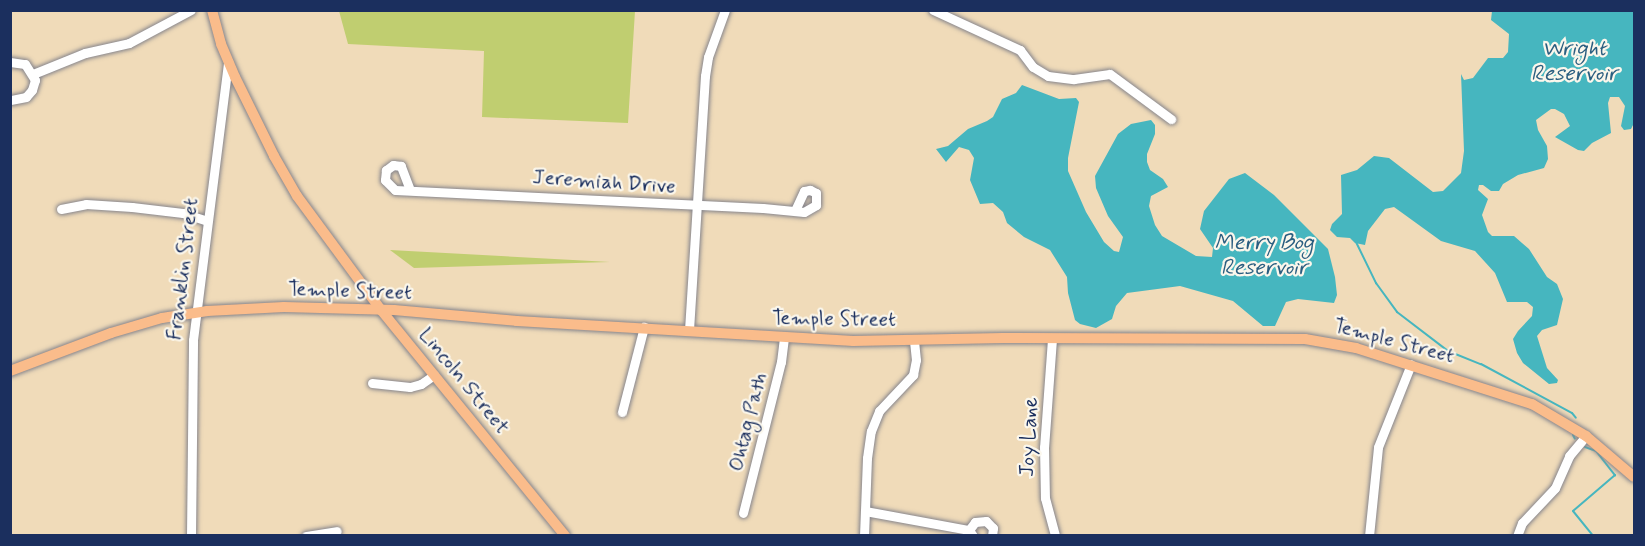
<!DOCTYPE html>
<html>
<head>
<meta charset="utf-8">
<style>
	body { margin:0 }
	#map { position:relative; width:1645px; height:546px; overflow:hidden; background:#f0dbb9; font-family:Mynerve,sans-serif }
	div>[style] { position:absolute }
	[style*='--x'] { left:calc(var(--x)*1px); top:calc(var(--y)*1px); width:calc(var(--w)*1px); rotate:calc(var(--a)*1deg) }
	.green>* { inset:0; background:#c0ce70 }
	.water>* { inset:0; background:#46b6bf }
	.stream>* { height:2px; margin:-1px; padding:0 1px; transform-origin:1px; border-radius:1px; background:#46b6bf }
	.roads { filter:drop-shadow(0 0 2px #86858c) drop-shadow(0 0 2px #86858c) }
	.minor>* { height:9px; margin:-4.5px; padding:0 4.5px; transform-origin:4.5px; border-radius:4.5px; background:#fff }
	.major>* { height:10px; margin:-5px; padding:0 5px; transform-origin:5px; border-radius:5px; background:#fabc8b }
	span { translate:-50% -50%; white-space:nowrap; text-align:center; line-height:1.15; -webkit-text-stroke:4.5px #fbf7ec; paint-order:stroke }
	.street-label { font-size:21px; color:#1b2f5e }
	.water-label { font-size:22px; color:#2a5e80; font-style:italic }
	.frame { position:absolute; inset:0; border:12px solid #1b2f5e; pointer-events:none }
</style>
</head>
<body>
<div id="map">
	<div class="green">
		<div style="clip-path:polygon(339px 11px,635px 11px,628px 123px,482px 117px,484px 51px,348px 44px)"></div>
		<div style="clip-path:polygon(390px 250px,501px 256px,610px 262px,414px 268px)"></div>
	</div>
	<div class="water">
		<div style="clip-path:polygon(1492px 11px,1634px 11px,1634px 123px,1631px 129px,1624px 130px,1621px 126px,1625px 106px,1619px 97px,1610px 97px,1608px 103px,1611px 133px,1592px 143px,1584px 151px,1578px 150px,1555px 137px,1570px 126px,1564px 114px,1555px 109px,1551px 109px,1536px 120px,1538px 130px,1547px 146px,1548px 159px,1544px 168px,1518px 175px,1503px 184px,1499px 191px,1491px 191px,1483px 185px,1479px 185px,1478px 190px,1488px 199px,1482px 215px,1488px 232px,1492px 236px,1514px 236px,1529px 249px,1547px 277px,1557px 284px,1563px 299px,1557px 325px,1542px 330px,1537px 336px,1547px 368px,1558px 380px,1557px 383px,1549px 384px,1523px 363px,1517px 353px,1513px 339px,1518px 331px,1532px 316px,1533px 307px,1527px 302px,1507px 302px,1495px 273px,1475px 251px,1441px 241px,1394px 207px,1385px 209px,1368px 231px,1365px 245px,1355px 243px,1350px 238px,1337px 237px,1330px 230px,1332px 224px,1342px 214px,1341px 175px,1357px 170px,1374px 156px,1389px 158px,1433px 192px,1443px 191px,1461px 173px,1464px 151px,1461px 74px,1464px 80px,1473px 78px,1488px 58px,1503px 58px,1508px 52px,1509px 34px,1491px 20px)"></div>
		<div style="clip-path:polygon(1022px 85px,1059px 99px,1076px 98px,1079px 102px,1068px 158px,1068px 171px,1086px 212px,1104px 242px,1114px 251px,1119px 252px,1123px 237px,1108px 216px,1096px 188px,1095px 176px,1118px 134px,1131px 124px,1151px 120px,1155px 125px,1155px 134px,1147px 154px,1147px 162px,1150px 170px,1163px 179px,1168px 187px,1151px 196px,1149px 206px,1155px 225px,1162px 236px,1196px 256px,1212px 257px,1213px 248px,1200px 229px,1204px 211px,1229px 179px,1245px 173px,1274px 195px,1328px 249px,1335px 277px,1337px 295px,1334px 303px,1298px 299px,1286px 302px,1275px 326px,1263px 326px,1233px 301px,1180px 286px,1127px 293px,1116px 306px,1112px 319px,1096px 328px,1080px 324px,1075px 320px,1068px 293px,1067px 277px,1050px 250px,1024px 237px,1007px 223px,1003px 212px,993px 203px,980px 204px,970px 180px,974px 158px,969px 150px,959px 147px,946px 162px,936px 149px,948px 146px,968px 129px,987px 121px,993px 117px,1002px 99px,1016px 93px)"></div>
	</div>
	<div class="stream">
		<div style="--x:1356;--y:242;--w:46;--a:64"></div>
		<div style="--x:1376;--y:283;--w:36;--a:54"></div>
		<div style="--x:1397;--y:312;--w:64;--a:37.4"></div>
		<div style="--x:1448;--y:351;--w:35;--a:22"></div>
		<div style="--x:1481;--y:364;--w:103;--a:28.3"></div>
		<div style="--x:1572;--y:413;--w:6;--a:51"></div>
		<div style="--x:1573;--y:435;--w:4;--a:63"></div>
		<div style="--x:1585;--y:447;--w:12;--a:20"></div>
		<div style="--x:1596;--y:451;--w:31;--a:52"></div>
		<div style="--x:1615;--y:475;--w:55;--a:139.4"></div>
		<div style="--x:1573;--y:511;--w:32;--a:51"></div>
	</div>
	<div class="roads">
		<div class="minor">
			<div style="--x:933;--y:10;--w:96;--a:24.7"></div>
			<div style="--x:1020;--y:50;--w:21;--a:53"></div>
			<div style="--x:1033;--y:67;--w:17;--a:31"></div>
			<div style="--x:1048;--y:76;--w:26;--a:7"></div>
			<div style="--x:1074;--y:79;--w:36;--a:-8"></div>
			<div style="--x:1110;--y:74;--w:76;--a:36.4"></div>
			<div style="--x:10;--y:62;--w:15;--a:8"></div>
			<div style="--x:25;--y:64;--w:19;--a:58"></div>
			<div style="--x:35;--y:80;--w:10;--a:107"></div>
			<div style="--x:32;--y:90;--w:9;--a:131"></div>
			<div style="--x:26;--y:97;--w:16;--a:169"></div>
			<div style="--x:33;--y:74;--w:56;--a:-22"></div>
			<div style="--x:85;--y:53;--w:45;--a:-12.8"></div>
			<div style="--x:129;--y:43;--w:70;--a:-28"></div>
			<div style="--x:410;--y:190;--w:26;--a:-111"></div>
			<div style="--x:401;--y:166;--w:8;--a:-173"></div>
			<div style="--x:393;--y:165;--w:9;--a:144"></div>
			<div style="--x:386;--y:170;--w:10;--a:96"></div>
			<div style="--x:385;--y:180;--w:14;--a:45"></div>
			<div style="--x:395;--y:190;--w:368;--a:2.8"></div>
			<div style="--x:763;--y:208;--w:41;--a:5.6"></div>
			<div style="--x:804;--y:212;--w:14;--a:-30"></div>
			<div style="--x:816;--y:205;--w:12;--a:-90"></div>
			<div style="--x:816;--y:193;--w:7;--a:-153"></div>
			<div style="--x:810;--y:190;--w:6;--a:171"></div>
			<div style="--x:804;--y:191;--w:21;--a:115"></div>
			<div style="--x:61;--y:209;--w:25;--a:-11"></div>
			<div style="--x:86;--y:204;--w:46;--a:3.7"></div>
			<div style="--x:132;--y:207;--w:51;--a:6.7"></div>
			<div style="--x:183;--y:213;--w:25;--a:18"></div>
			<div style="--x:689;--y:330;--w:255;--a:-86.4"></div>
			<div style="--x:705;--y:76;--w:19;--a:-81"></div>
			<div style="--x:708;--y:57;--w:50;--a:-70.1"></div>
			<div style="--x:1052;--y:339;--w:108;--a:94.2"></div>
			<div style="--x:1044;--y:447;--w:51;--a:88.9"></div>
			<div style="--x:1045;--y:498;--w:39;--a:75"></div>
			<div style="--x:372;--y:383;--w:38;--a:6"></div>
			<div style="--x:410;--y:387;--w:11;--a:-15"></div>
			<div style="--x:421;--y:384;--w:16;--a:-35"></div>
			<div style="--x:622;--y:412;--w:88;--a:-75.5"></div>
			<div style="--x:865;--y:511;--w:106;--a:10.4"></div>
			<div style="--x:969;--y:530;--w:7;--a:56"></div>
			<div style="--x:743;--y:513;--w:156;--a:-75.9"></div>
			<div style="--x:781;--y:362;--w:24;--a:-83"></div>
			<div style="--x:969;--y:530;--w:10;--a:-53"></div>
			<div style="--x:975;--y:522;--w:11;--a:-5"></div>
			<div style="--x:986;--y:521;--w:10;--a:45"></div>
			<div style="--x:993;--y:528;--w:8;--a:97"></div>
			<div style="--x:191;--y:536;--w:196;--a:-89.4"></div>
			<div style="--x:193;--y:340;--w:281;--a:-82.8"></div>
			<div style="--x:306;--y:536;--w:31;--a:-9"></div>
			<div style="--x:864;--y:536;--w:78;--a:-87.8"></div>
			<div style="--x:867;--y:458;--w:27;--a:-82"></div>
			<div style="--x:871;--y:431;--w:22;--a:-68"></div>
			<div style="--x:879;--y:411;--w:50;--a:-46.6"></div>
			<div style="--x:913;--y:375;--w:15;--a:-79"></div>
			<div style="--x:916;--y:360;--w:19;--a:-96"></div>
			<div style="--x:1369;--y:536;--w:89;--a:-84.2"></div>
			<div style="--x:1378;--y:447;--w:89;--a:-68.3"></div>
			<div style="--x:1517;--y:536;--w:14;--a:-69"></div>
			<div style="--x:1522;--y:523;--w:48;--a:-46.7"></div>
			<div style="--x:1555;--y:488;--w:35;--a:-66"></div>
			<div style="--x:1569;--y:456;--w:26;--a:-50"></div>
		</div>
		<div class="major">
			<div style="--x:212;--y:10;--w:35;--a:75"></div>
			<div style="--x:221;--y:44;--w:36;--a:67"></div>
			<div style="--x:235;--y:77;--w:88;--a:63.7"></div>
			<div style="--x:274;--y:156;--w:46;--a:60.1"></div>
			<div style="--x:297;--y:196;--w:142;--a:53.6"></div>
			<div style="--x:381;--y:310;--w:291;--a:50.8"></div>
			<div style="--x:10;--y:371;--w:108;--a:-20.6"></div>
			<div style="--x:111;--y:333;--w:53;--a:-16.4"></div>
			<div style="--x:162;--y:318;--w:46;--a:-8.8"></div>
			<div style="--x:207;--y:311;--w:77;--a:-3"></div>
			<div style="--x:284;--y:307;--w:110;--a:1.6"></div>
			<div style="--x:394;--y:310;--w:123;--a:5.1"></div>
			<div style="--x:517;--y:321;--w:337;--a:3.4"></div>
			<div style="--x:853;--y:341;--w:150;--a:-1.1"></div>
			<div style="--x:1003;--y:338;--w:302;--a:0.2"></div>
			<div style="--x:1305;--y:339;--w:52;--a:10"></div>
			<div style="--x:1356;--y:348;--w:185;--a:17.7"></div>
			<div style="--x:1532;--y:404;--w:63;--a:30.7"></div>
			<div style="--x:1586;--y:436;--w:63;--a:40.5"></div>
		</div>
	</div>
	<div class="street-label">
		<span style="left:604px;top:182px;rotate:4deg">Jeremiah Drive</span>
		<span style="left:183px;top:269px;rotate:-83deg">Franklin Street</span>
		<span style="left:350px;top:291px;rotate:2deg">Temple Street</span>
		<span style="left:834px;top:319px;rotate:1deg">Temple Street</span>
		<span style="left:1394px;top:341px;rotate:15deg">Temple Street</span>
		<span style="left:464px;top:381px;rotate:51deg">Lincoln Street</span>
		<span style="left:748px;top:422px;rotate:-76deg">Ohtag Path</span>
		<span style="left:1029px;top:437px;rotate:-87deg">Joy Lane</span>
	</div>
	<div class="water-label">
		<span style="left:1574px;top:62px">Wright<br>Reservoir</span>
		<span style="left:1264px;top:256px">Merry Bog<br>Reservoir</span>
	</div>
	<div class="frame"></div>
</div>
</body>
</html>
